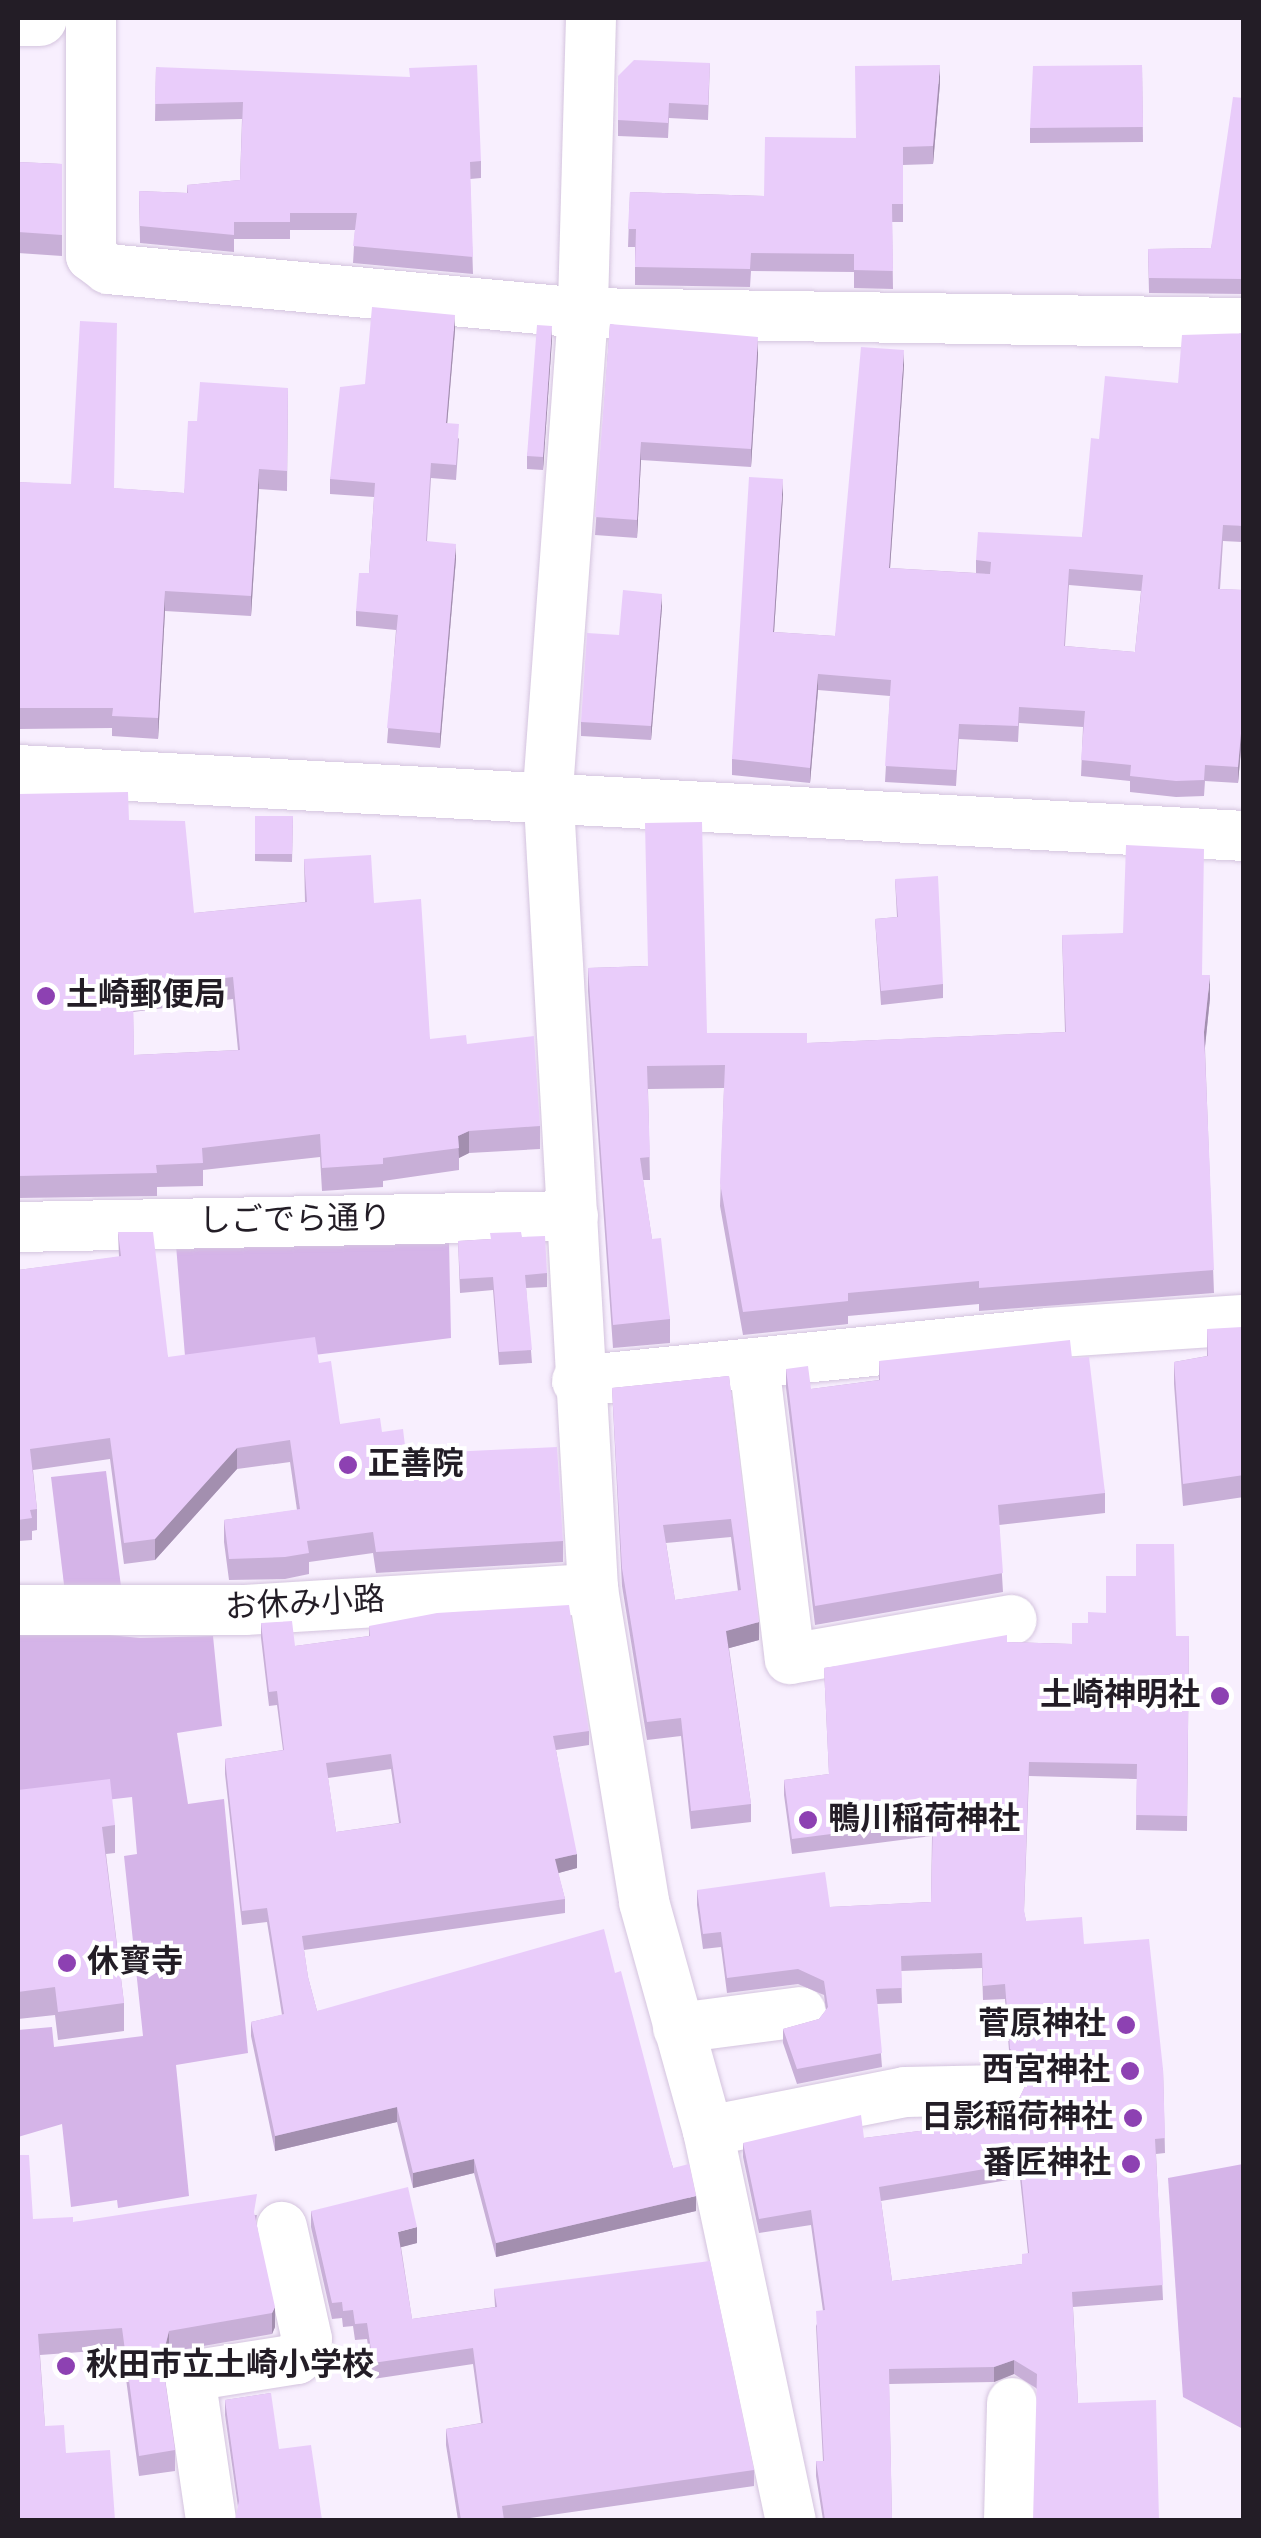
<!DOCTYPE html>
<html>
<head>
<meta charset="utf-8">
<style>
	body { margin:0 }
	#map { position:relative; width:1261px; height:2538px; overflow:hidden; background:#f8effe; font-family:"Sofia Sans Condensed","Noto Sans JP",sans-serif }
	div>[style] { position:absolute }
	[style*='--x'] { left:calc(var(--x)*1px); top:calc(var(--y)*1px); width:calc(var(--w)*1px); rotate:calc(var(--a)*1deg) }
	.green>* { inset:0; background:#d5b4e8 }
	.roads { filter:drop-shadow(0 0 2px #d4c4de) drop-shadow(0 0 2px #d4c4de) }
	.street>* { height:50px; margin:-25px; padding:0 25px; transform-origin:25px; border-radius:25px; background:#fff }
	.highway>* { height:55px; margin:-27.5px; padding:0 27.5px; transform-origin:27.5px; border-radius:27.5px; background:#fff }
	.wall>* { inset:0; background:#c8afd7 }
	.shaded-wall>* { inset:0; background:#a38faf }
	.building>* { inset:0; background:#e9ccfa }
	.dots>* { width:28px; height:28px; translate:-50% -50%; box-sizing:border-box; border:5px solid #fff; border-radius:50% }
	span { translate:-50% -50%; white-space:nowrap; text-align:center; line-height:1.15; -webkit-text-stroke:8px #fff; paint-order:stroke }
	.poi-label { font-size:32px; color:#231d26; font-weight:700 }
	.left { translate:0 -50%; text-align:left }
	.right { translate:-100% -50%; text-align:right }
	.street-label { font-size:32px; color:#231d26 }
	.frame { position:absolute; inset:0; border:20px solid #231d26; pointer-events:none }
</style>
</head>
<body>
<div id="map">
	<div class="green">
		<div style="clip-path:polygon(449px 1240px,451px 1338px,217px 1367px,193px 1455px,176px 1245px)"></div>
		<div style="clip-path:polygon(106px 1471px,122px 1594px,66px 1601px,51px 1477px)"></div>
		<div style="clip-path:polygon(18px 1626px,140px 1638px,213px 1636px,222px 1726px,177px 1733px,188px 1804px,224px 1799px,248px 2053px,176px 2065px,189px 2196px,118px 2208px,117px 2200px,71px 2207px,62px 2124px,18px 2137px,18px 2030px,52px 2027px,54px 2047px,143px 2036px,124px 1856px,137px 1854px,132px 1797px,18px 1810px)"></div>
		<div style="clip-path:polygon(1243px 2164px,1244px 2165px,1243px 2429px,1183px 2397px,1168px 2178px)"></div>
	</div>
	<div class="roads">
		<div class="street">
			<div style="--x:91;--y:18;--w:238;--a:90"></div>
			<div style="--x:91;--y:256;--w:21;--a:37"></div>
			<div style="--x:108;--y:269;--w:477;--a:5.3"></div>
			<div style="--x:583;--y:313;--w:661;--a:0.87"></div>
			<div style="--x:591;--y:18;--w:295;--a:91.6"></div>
			<div style="--x:583;--y:313;--w:474;--a:94.2"></div>
			<div style="--x:548;--y:786;--w:804;--a:86.79"></div>
			<div style="--x:593;--y:1589;--w:317;--a:80.7"></div>
			<div style="--x:644;--y:1902;--w:238;--a:74.4"></div>
			<div style="--x:708;--y:2131;--w:398;--a:78"></div>
			<div style="--x:18;--y:770;--w:1228;--a:3.08"></div>
			<div style="--x:18;--y:1227;--w:555;--a:-1.14"></div>
			<div style="--x:754;--y:1363;--w:298;--a:83.1"></div>
			<div style="--x:790;--y:1659;--w:225;--a:-10"></div>
			<div style="--x:577;--y:1381;--w:471;--a:-5.8"></div>
			<div style="--x:1046;--y:1333;--w:198;--a:-3.8"></div>
			<div style="--x:18;--y:1610;--w:227;--a:0"></div>
			<div style="--x:245;--y:1610;--w:349;--a:-3.5"></div>
			<div style="--x:678;--y:2028;--w:124;--a:-7.4"></div>
			<div style="--x:708;--y:2131;--w:201;--a:-11.2"></div>
			<div style="--x:905;--y:2092;--w:97;--a:-1.2"></div>
			<div style="--x:211;--y:2520;--w:146;--a:-98.3"></div>
			<div style="--x:190;--y:2376;--w:108;--a:-9"></div>
			<div style="--x:297;--y:2359;--w:22;--a:-63"></div>
			<div style="--x:307;--y:2339;--w:115;--a:-102.6"></div>
			<div style="--x:1009;--y:2520;--w:117;--a:-88.5"></div>
		</div>
		<div class="highway">
			<div style="--x:18;--y:18;--w:21;--a:0"></div>
		</div>
	</div>
	<div class="wall">
		<div style="clip-path:polygon(710px 63px,708px 120px,669px 118px,668px 138px,618px 136px,618px 76px)"></div>
		<div style="clip-path:polygon(1142px 65px,1143px 142px,1030px 143px,1030px 128px)"></div>
		<div style="clip-path:polygon(156px 67px,481px 161px,481px 178px,470px 179px,473px 274px,353px 263px,355px 230px,290px 230px,290px 239px,234px 239px,234px 252px,140px 243px,139px 191px,187px 193px,187px 185px,240px 180px,242px 119px,155px 121px)"></div>
		<div style="clip-path:polygon(940px 83px,933px 164px,903px 165px,903px 222px,892px 222px,893px 289px,854px 288px,854px 272px,751px 271px,750px 287px,635px 285px,635px 247px,628px 247px,630px 192px,764px 196px,856px 138px)"></div>
		<div style="clip-path:polygon(1244px 98px,1244px 294px,1149px 293px,1148px 249px,1211px 248px)"></div>
		<div style="clip-path:polygon(18px 162px,62px 164px,62px 256px,18px 253px)"></div>
		<div style="clip-path:polygon(610px 324px,758px 355px,751px 467px,641px 460px,637px 538px,595px 535px)"></div>
		<div style="clip-path:polygon(455px 330px,447px 423px,459px 439px,456px 480px,431px 478px,427px 541px,456px 559px,440px 748px,387px 743px,396px 630px,356px 626px,356px 611px,369px 573px,374px 497px,330px 494px,330px 479px,365px 384px)"></div>
		<div style="clip-path:polygon(evenodd,1244px 333px,1244px 542px,1223px 541px,1220px 589px,1244px 590px,1244px 715px,1238px 783px,1205px 781px,1204px 796px,1176px 797px,1130px 792px,1130px 781px,1081px 776px,1083px 727px,1019px 723px,1018px 742px,959px 739px,956px 786px,885px 782px,890px 696px,818px 690px,810px 783px,732px 775px,732px 759px,783px 495px,774px 632px,835px 636px,904px 366px,890px 568px,976px 573px,976px 560px,1082px 537px,1099px 439px,1178px 383px,1244px 333px,1069px 585px,1141px 591px,1135px 652px,1065px 646px,1069px 585px)"></div>
		<div style="clip-path:polygon(552px 339px,543px 470px,527px 469px,527px 456px)"></div>
		<div style="clip-path:polygon(288px 388px,287px 491px,259px 489px,251px 616px,165px 611px,158px 739px,112px 736px,112px 728px,18px 729px,18px 482px,184px 493px,197px 421px)"></div>
		<div style="clip-path:polygon(662px 607px,651px 740px,581px 736px,581px 722px)"></div>
		<div style="clip-path:polygon(evenodd,18px 794px,129px 820px,194px 913px,305px 902px,304px 859px,374px 903px,430px 1039px,467px 1044px,540px 1126px,540px 1149px,469px 1153px,459px 1158px,459px 1170px,383px 1181px,383px 1187px,322px 1191px,320px 1157px,203px 1170px,203px 1186px,157px 1187px,157px 1196px,18px 1198px,18px 794px,233px 999px,238px 1050px,134px 1055px,133px 1012px,233px 999px)"></div>
		<div style="clip-path:polygon(255px 816px,293px 816px,292px 862px,255px 861px)"></div>
		<div style="clip-path:polygon(895px 879px,943px 984px,943px 998px,881px 1005px,875px 919px,897px 917px)"></div>
		<div style="clip-path:polygon(1062px 935px,1202px 975px,1210px 998px,1205px 1048px,1214px 1293px,979px 1311px,979px 1304px,848px 1316px,848px 1324px,743px 1335px,720px 1206px,724px 1088px,648px 1089px,650px 1180px,643px 1180px,652px 1239px,670px 1319px,670px 1343px,613px 1348px,588px 991px,588px 968px,648px 966px,707px 1033px,807px 1043px,1065px 1032px)"></div>
		<div style="clip-path:polygon(118px 1232px,168px 1357px,319px 1363px,340px 1424px,382px 1432px,406px 1454px,563px 1541px,563px 1562px,376px 1573px,373px 1553px,309px 1562px,309px 1574px,285px 1579px,229px 1580px,224px 1542px,224px 1520px,297px 1510px,290px 1462px,237px 1469px,155px 1560px,124px 1564px,110px 1459px,33px 1470px,37px 1509px,37px 1530px,32px 1531px,32px 1540px,18px 1541px,18px 1270px,119px 1257px)"></div>
		<div style="clip-path:polygon(522px 1237px,547px 1273px,547px 1287px,526px 1288px,532px 1363px,499px 1365px,493px 1290px,460px 1293px,458px 1241px)"></div>
		<div style="clip-path:polygon(1207px 1329px,1244px 1333px,1244px 1497px,1183px 1506px,1174px 1384px,1174px 1362px,1207px 1356px)"></div>
		<div style="clip-path:polygon(1072px 1358px,1105px 1493px,1105px 1513px,999px 1525px,1003px 1592px,815px 1625px,786px 1388px,786px 1369px,811px 1389px,879px 1380px,879px 1361px)"></div>
		<div style="clip-path:polygon(evenodd,729px 1376px,759px 1640px,729px 1648px,751px 1804px,751px 1822px,691px 1829px,681px 1736px,647px 1740px,622px 1586px,612px 1388px,729px 1376px,731px 1537px,738px 1591px,675px 1600px,666px 1543px,731px 1537px)"></div>
		<div style="clip-path:polygon(evenodd,261px 1623px,295px 1646px,369px 1636px,369px 1626px,589px 1731px,589px 1745px,556px 1750px,577px 1868px,558px 1873px,565px 1899px,565px 1913px,304px 1950px,308px 1977px,317px 2011px,615px 1973px,673px 2168px,696px 2211px,496px 2257px,474px 2173px,413px 2188px,397px 2122px,275px 2151px,251px 2036px,251px 2022px,282px 2015px,267px 1922px,242px 1925px,225px 1774px,225px 1759px,283px 1750px,277px 1705px,269px 1706px,261px 1638px,261px 1623px,391px 1769px,399px 1823px,336px 1832px,328px 1778px,391px 1769px)"></div>
		<div style="clip-path:polygon(evenodd,1176px 1636px,1189px 1636px,1187px 1831px,1136px 1830px,1137px 1779px,1029px 1776px,1024px 1912px,1026px 1921px,1084px 1944px,1163px 2069px,1165px 2153px,1156px 2154px,1163px 2300px,1073px 2307px,1078px 2403px,1159px 2520px,1036px 2388px,1014px 2374px,994px 2382px,889px 2384px,892px 2520px,823px 2520px,816px 2476px,816px 2461px,823px 2461px,816px 2326px,823px 2311px,811px 2225px,759px 2233px,743px 2157px,743px 2143px,864px 2138px,943px 2128px,1014px 2109px,1028px 2080px,1026px 2074px,1010px 2063px,1005px 1999px,983px 2000px,982px 1968px,901px 1971px,902px 2003px,877px 2004px,882px 2067px,797px 2084px,783px 2043px,783px 2029px,819px 2019px,826px 2010px,824px 1995px,798px 1984px,727px 1993px,721px 1947px,703px 1949px,697px 1905px,697px 1890px,830px 1907px,931px 1902px,932px 1836px,792px 1854px,784px 1795px,784px 1780px,829px 1774px,824px 1668px,1007px 1642px,1072px 1644px,1176px 1636px,1020px 2178px,1028px 2253px,1022px 2264px,892px 2281px,881px 2201px,1020px 2178px)"></div>
		<div style="clip-path:polygon(18px 1790px,115px 1825px,115px 1853px,106px 1854px,124px 2003px,124px 2031px,58px 2040px,55px 2015px,18px 2019px)"></div>
		<div style="clip-path:polygon(311px 2211px,417px 2243px,401px 2247px,412px 2319px,495px 2307px,494px 2289px,754px 2470px,754px 2486px,516px 2520px,458px 2520px,446px 2445px,446px 2429px,481px 2423px,473px 2364px,373px 2379px,367px 2339px,355px 2340px,353px 2326px,343px 2327px,342px 2318px,332px 2319px,311px 2227px)"></div>
		<div style="clip-path:polygon(257px 2215px,256px 2221px,275px 2327px,272px 2334px,169px 2352px,164px 2373px,175px 2450px,175px 2471px,139px 2476px,122px 2349px,40px 2355px,45px 2426px,66px 2453px,18px 2520px,33px 2219px,73px 2222px)"></div>
		<div style="clip-path:polygon(271px 2393px,238px 2507px,225px 2415px,225px 2400px)"></div>
	</div>
	<div class="shaded-wall">
		<div style="clip-path:polygon(940px 65px,940px 83px,933px 164px,933px 146px)"></div>
		<div style="clip-path:polygon(455px 315px,455px 330px,446px 438px,446px 423px)"></div>
		<div style="clip-path:polygon(552px 326px,552px 339px,543px 470px,543px 457px)"></div>
		<div style="clip-path:polygon(758px 337px,758px 355px,751px 467px,751px 449px)"></div>
		<div style="clip-path:polygon(904px 350px,904px 366px,889px 583px,889px 568px)"></div>
		<div style="clip-path:polygon(641px 442px,641px 460px,637px 538px,637px 520px)"></div>
		<div style="clip-path:polygon(259px 469px,259px 489px,251px 616px,251px 596px)"></div>
		<div style="clip-path:polygon(783px 479px,783px 495px,773px 648px,773px 632px)"></div>
		<div style="clip-path:polygon(456px 544px,456px 559px,440px 748px,440px 733px)"></div>
		<div style="clip-path:polygon(165px 591px,165px 611px,158px 739px,158px 718px)"></div>
		<div style="clip-path:polygon(662px 594px,662px 607px,651px 740px,651px 726px)"></div>
		<div style="clip-path:polygon(818px 674px,818px 690px,810px 783px,810px 768px)"></div>
		<div style="clip-path:polygon(1244px 699px,1244px 715px,1238px 783px,1238px 767px)"></div>
		<div style="clip-path:polygon(1210px 975px,1210px 998px,1204px 1055px,1204px 1032px)"></div>
		<div style="clip-path:polygon(469px 1131px,469px 1153px,459px 1158px,458px 1136px)"></div>
		<div style="clip-path:polygon(237px 1448px,237px 1469px,155px 1560px,155px 1539px)"></div>
		<div style="clip-path:polygon(759px 1622px,759px 1640px,726px 1649px,726px 1631px)"></div>
		<div style="clip-path:polygon(577px 1854px,577px 1868px,555px 1874px,555px 1859px)"></div>
		<div style="clip-path:polygon(397px 2107px,397px 2122px,275px 2151px,275px 2136px)"></div>
		<div style="clip-path:polygon(474px 2159px,474px 2173px,413px 2188px,413px 2173px)"></div>
		<div style="clip-path:polygon(696px 2196px,696px 2211px,496px 2257px,496px 2243px)"></div>
		<div style="clip-path:polygon(417px 2227px,417px 2243px,398px 2248px,398px 2232px)"></div>
		<div style="clip-path:polygon(275px 2307px,275px 2327px,272px 2334px,272px 2313px)"></div>
		<div style="clip-path:polygon(169px 2331px,169px 2352px,162px 2380px,162px 2359px)"></div>
		<div style="clip-path:polygon(1014px 2360px,1014px 2374px,994px 2382px,994px 2367px)"></div>
	</div>
	<div class="building">
		<div style="clip-path:polygon(634px 60px,710px 63px,708px 105px,669px 103px,668px 123px,618px 120px,618px 76px)"></div>
		<div style="clip-path:polygon(477px 65px,481px 161px,470px 162px,473px 257px,353px 246px,357px 213px,290px 213px,290px 222px,234px 222px,234px 235px,140px 226px,139px 191px,188px 193px,187px 185px,240px 180px,243px 102px,155px 104px,156px 67px,410px 77px,409px 68px)"></div>
		<div style="clip-path:polygon(940px 65px,933px 146px,903px 147px,903px 204px,892px 204px,893px 271px,854px 270px,854px 254px,751px 253px,750px 269px,635px 267px,636px 229px,628px 229px,630px 192px,764px 196px,765px 137px,856px 138px,855px 66px)"></div>
		<div style="clip-path:polygon(1142px 65px,1143px 127px,1030px 128px,1033px 66px)"></div>
		<div style="clip-path:polygon(1233px 97px,1244px 98px,1244px 279px,1149px 278px,1148px 249px,1211px 248px)"></div>
		<div style="clip-path:polygon(18px 162px,62px 164px,62px 235px,18px 232px)"></div>
		<div style="clip-path:polygon(372px 307px,455px 315px,446px 423px,459px 424px,456px 465px,431px 463px,426px 541px,456px 544px,440px 733px,387px 728px,398px 615px,356px 611px,359px 573px,369px 573px,375px 483px,330px 479px,340px 387px,365px 384px)"></div>
		<div style="clip-path:polygon(80px 321px,117px 323px,114px 488px,184px 493px,188px 421px,197px 421px,200px 382px,288px 388px,287px 471px,259px 469px,251px 596px,165px 591px,158px 718px,112px 716px,113px 708px,18px 708px,18px 482px,71px 484px)"></div>
		<div style="clip-path:polygon(610px 324px,758px 337px,751px 449px,641px 442px,637px 520px,595px 517px)"></div>
		<div style="clip-path:polygon(537px 325px,552px 326px,543px 457px,527px 456px)"></div>
		<div style="clip-path:polygon(evenodd,1244px 333px,1244px 526px,1223px 525px,1218px 589px,1244px 590px,1244px 699px,1238px 767px,1205px 765px,1204px 780px,1176px 781px,1130px 776px,1131px 765px,1081px 760px,1085px 711px,1019px 707px,1018px 726px,959px 724px,956px 770px,885px 766px,891px 680px,818px 674px,810px 768px,732px 759px,749px 477px,783px 479px,773px 632px,835px 636px,861px 347px,904px 350px,889px 568px,990px 574px,991px 562px,976px 560px,978px 532px,1082px 537px,1091px 438px,1099px 439px,1105px 376px,1178px 383px,1182px 335px,1244px 333px,1069px 569px,1143px 575px,1135px 652px,1064px 646px,1069px 569px)"></div>
		<div style="clip-path:polygon(623px 590px,662px 594px,651px 726px,581px 722px,587px 633px,619px 635px)"></div>
		<div style="clip-path:polygon(evenodd,128px 792px,129px 820px,185px 821px,194px 913px,307px 902px,304px 859px,371px 855px,374px 903px,421px 899px,430px 1039px,466px 1035px,467px 1044px,534px 1036px,540px 1126px,469px 1131px,458px 1136px,459px 1148px,383px 1158px,383px 1164px,322px 1168px,320px 1134px,202px 1148px,203px 1163px,156px 1165px,157px 1173px,18px 1176px,18px 794px,128px 792px,233px 977px,240px 1050px,134px 1055px,133px 989px,233px 977px)"></div>
		<div style="clip-path:polygon(255px 816px,293px 816px,292px 854px,255px 854px)"></div>
		<div style="clip-path:polygon(702px 822px,707px 1033px,807px 1033px,807px 1043px,1066px 1032px,1062px 935px,1123px 933px,1126px 845px,1204px 849px,1202px 975px,1210px 975px,1204px 1032px,1214px 1270px,979px 1288px,979px 1281px,848px 1293px,848px 1301px,743px 1312px,720px 1183px,725px 1065px,647px 1066px,650px 1157px,640px 1158px,652px 1239px,661px 1238px,670px 1319px,613px 1325px,588px 968px,648px 966px,645px 823px)"></div>
		<div style="clip-path:polygon(938px 876px,943px 984px,881px 991px,875px 919px,898px 917px,895px 879px)"></div>
		<div style="clip-path:polygon(118px 1232px,153px 1232px,168px 1357px,315px 1337px,319px 1363px,331px 1361px,340px 1424px,380px 1418px,382px 1432px,403px 1429px,406px 1454px,557px 1447px,563px 1541px,376px 1552px,373px 1532px,307px 1541px,309px 1553px,285px 1557px,229px 1559px,224px 1520px,300px 1509px,290px 1440px,237px 1448px,155px 1539px,124px 1543px,110px 1438px,30px 1449px,37px 1509px,30px 1510px,32px 1518px,18px 1520px,18px 1270px,121px 1256px)"></div>
		<div style="clip-path:polygon(521px 1232px,522px 1237px,545px 1236px,547px 1273px,525px 1275px,532px 1350px,499px 1352px,493px 1277px,460px 1279px,458px 1241px,491px 1239px,490px 1233px)"></div>
		<div style="clip-path:polygon(1242px 1327px,1244px 1475px,1183px 1484px,1174px 1362px,1208px 1356px,1207px 1329px)"></div>
		<div style="clip-path:polygon(1070px 1340px,1072px 1358px,1089px 1357px,1105px 1493px,998px 1505px,1003px 1573px,815px 1606px,786px 1369px,808px 1366px,811px 1389px,880px 1380px,879px 1361px)"></div>
		<div style="clip-path:polygon(evenodd,729px 1376px,759px 1622px,726px 1631px,751px 1804px,691px 1811px,681px 1718px,647px 1722px,622px 1568px,612px 1388px,729px 1376px,731px 1519px,741px 1590px,675px 1600px,663px 1525px,731px 1519px)"></div>
		<div style="clip-path:polygon(evenodd,1136px 1544px,1174px 1544px,1176px 1636px,1189px 1636px,1187px 1816px,1136px 1815px,1137px 1764px,1029px 1762px,1024px 1910px,1026px 1921px,1082px 1917px,1084px 1944px,1149px 1939px,1163px 2069px,1165px 2138px,1155px 2139px,1163px 2285px,1072px 2292px,1078px 2403px,1156px 2400px,1159px 2520px,1033px 2520px,1037px 2374px,1014px 2360px,994px 2367px,889px 2369px,892px 2520px,825px 2520px,816px 2461px,824px 2461px,816px 2311px,825px 2310px,811px 2210px,759px 2219px,743px 2143px,861px 2115px,864px 2138px,943px 2128px,1014px 2109px,1031px 2074px,1026px 2060px,1010px 2049px,1005px 1984px,983px 1986px,982px 1953px,901px 1956px,902px 1988px,876px 1989px,882px 2053px,797px 2069px,783px 2029px,819px 2019px,828px 2007px,824px 1981px,798px 1969px,727px 1978px,721px 1932px,703px 1934px,697px 1890px,825px 1872px,830px 1907px,931px 1902px,933px 1821px,792px 1839px,784px 1780px,829px 1774px,824px 1668px,1007px 1635px,1007px 1642px,1072px 1644px,1072px 1623px,1088px 1623px,1088px 1612px,1106px 1613px,1106px 1576px,1136px 1576px,1136px 1544px,1020px 2163px,1029px 2253px,1022px 2254px,1022px 2264px,892px 2281px,879px 2187px,1020px 2163px)"></div>
		<div style="clip-path:polygon(evenodd,569px 1605px,589px 1731px,553px 1736px,577px 1854px,555px 1859px,565px 1899px,302px 1936px,308px 1977px,317px 2011px,604px 1929px,615px 1973px,621px 1971px,673px 2168px,689px 2164px,696px 2196px,496px 2243px,474px 2159px,413px 2173px,397px 2107px,275px 2136px,251px 2022px,284px 2014px,267px 1908px,242px 1911px,225px 1759px,284px 1750px,277px 1691px,269px 1692px,261px 1623px,292px 1621px,295px 1646px,370px 1636px,369px 1626px,437px 1613px,569px 1605px,391px 1754px,401px 1823px,336px 1832px,326px 1763px,391px 1754px)"></div>
		<div style="clip-path:polygon(110px 1779px,115px 1825px,102px 1827px,124px 2003px,58px 2012px,55px 1987px,18px 1992px,18px 1790px)"></div>
		<div style="clip-path:polygon(18px 2155px,29px 2155px,33px 2219px,73px 2217px,73px 2222px,257px 2194px,254px 2212px,275px 2307px,272px 2313px,169px 2331px,162px 2359px,175px 2450px,139px 2456px,122px 2328px,38px 2334px,45px 2426px,64px 2425px,66px 2453px,110px 2450px,115px 2520px,18px 2520px)"></div>
		<div style="clip-path:polygon(408px 2187px,417px 2227px,398px 2232px,412px 2319px,497px 2307px,494px 2289px,710px 2261px,754px 2470px,502px 2506px,504px 2520px,461px 2520px,446px 2429px,483px 2423px,473px 2348px,373px 2363px,367px 2323px,355px 2324px,353px 2310px,343px 2311px,342px 2302px,332px 2303px,311px 2211px)"></div>
		<div style="clip-path:polygon(271px 2393px,279px 2449px,311px 2445px,322px 2520px,235px 2520px,239px 2501px,225px 2400px)"></div>
	</div>
	<div class="dots">
		<div style="left:46px;top:996px;background:#8d41b2"></div>
		<div style="left:348px;top:1465px;background:#8d41b2"></div>
		<div style="left:1220px;top:1696px;background:#8d41b2"></div>
		<div style="left:808px;top:1820px;background:#8d41b2"></div>
		<div style="left:67px;top:1963px;background:#8d41b2"></div>
		<div style="left:1126px;top:2025px;background:#8d41b2"></div>
		<div style="left:1130px;top:2071px;background:#8d41b2"></div>
		<div style="left:1133px;top:2118px;background:#8d41b2"></div>
		<div style="left:1131px;top:2164px;background:#8d41b2"></div>
		<div style="left:66px;top:2366px;background:#8d41b2"></div>
	</div>
	<div class="poi-label">
		<span class="left" style="left:66px;top:996px">土崎郵便局</span>
		<span class="left" style="left:368px;top:1465px">正善院</span>
		<span class="right" style="left:1200px;top:1696px">土崎神明社</span>
		<span class="left" style="left:828px;top:1820px">鴨川稲荷神社</span>
		<span class="left" style="left:87px;top:1963px">休寳寺</span>
		<span class="right" style="left:1106px;top:2025px">菅原神社</span>
		<span class="right" style="left:1110px;top:2071px">西宮神社</span>
		<span class="right" style="left:1113px;top:2118px">日影稲荷神社</span>
		<span class="right" style="left:1111px;top:2164px">番匠神社</span>
		<span class="left" style="left:86px;top:2366px">秋田市立土崎小学校</span>
	</div>
	<div class="street-label">
		<span style="left:295px;top:1221px;rotate:-1deg">しごでら通り</span>
		<span style="left:305px;top:1605px;rotate:-3deg">お休み小路</span>
	</div>
	<div class="frame"></div>
</div>
</body>
</html>
